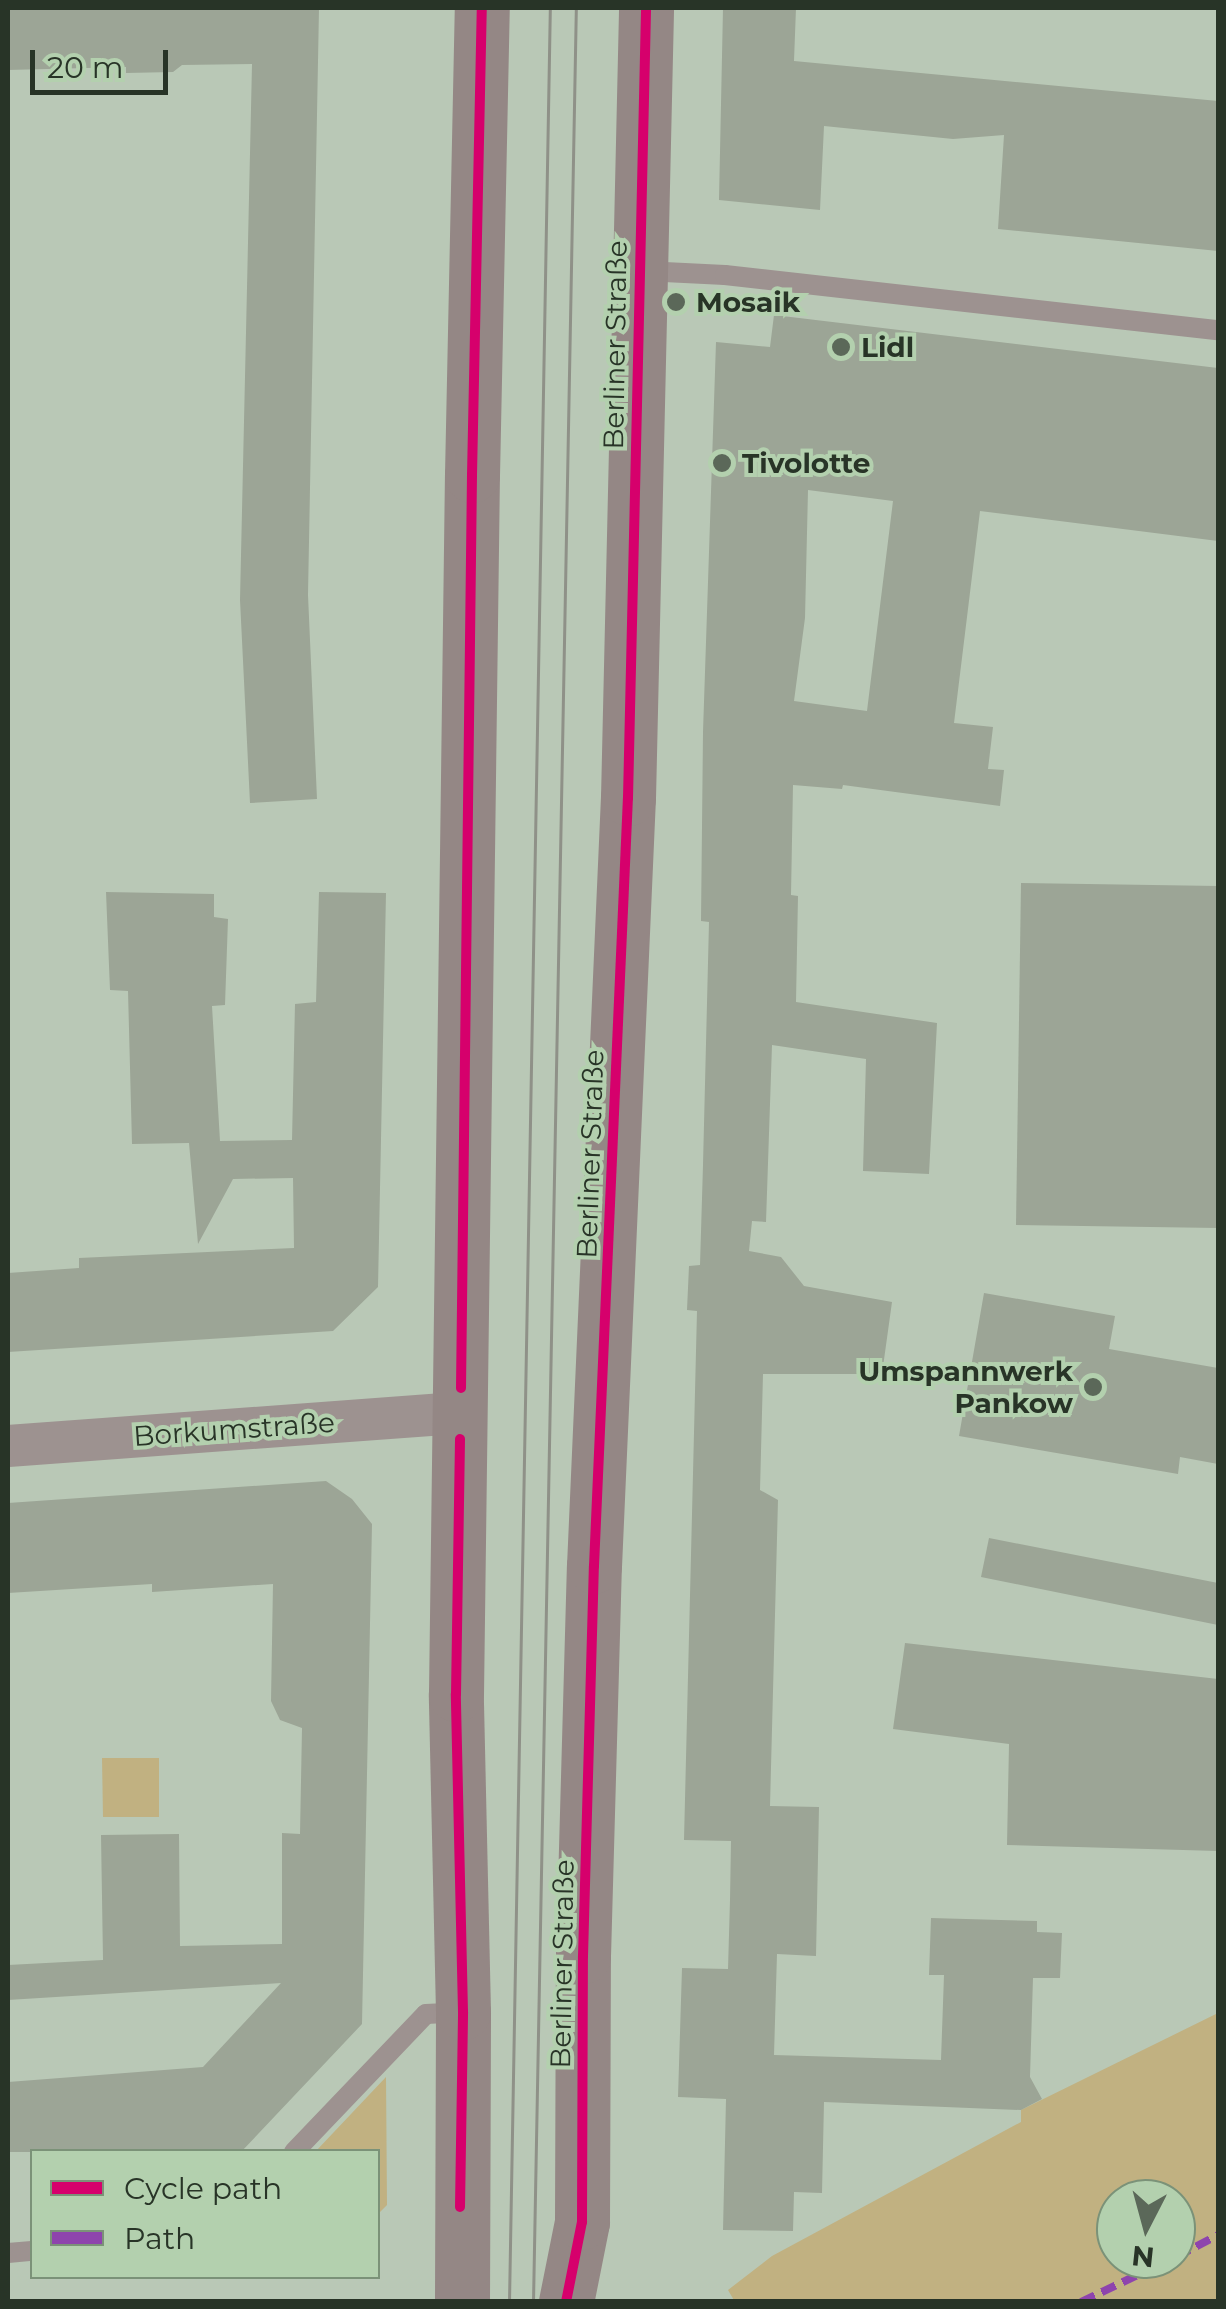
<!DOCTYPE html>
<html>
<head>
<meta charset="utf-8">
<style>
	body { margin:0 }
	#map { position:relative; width:1226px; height:2309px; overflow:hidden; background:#b9c8b6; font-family:Montserrat,sans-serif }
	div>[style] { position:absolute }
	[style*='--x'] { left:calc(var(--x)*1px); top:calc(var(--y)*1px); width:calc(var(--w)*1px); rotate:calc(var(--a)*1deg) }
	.green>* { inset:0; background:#c1b181 }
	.building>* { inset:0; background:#9ca596 }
	.service>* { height:20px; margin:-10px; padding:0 10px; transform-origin:10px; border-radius:10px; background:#9d9290 }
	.minor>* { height:42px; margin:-21px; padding:0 21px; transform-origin:21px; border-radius:21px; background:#9d9290 }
	.secondary>* { height:55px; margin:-27.5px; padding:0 27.5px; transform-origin:27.5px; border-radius:27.5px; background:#948785 }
	.tram>* { height:2.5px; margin:-1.25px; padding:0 1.25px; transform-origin:1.25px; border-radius:1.25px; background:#8f9188 }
	.quiet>* { height:8px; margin-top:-4px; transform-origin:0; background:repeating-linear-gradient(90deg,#8e44ad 0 15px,transparent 0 23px) }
	.cycleway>* { height:10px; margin:-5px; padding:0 5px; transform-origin:5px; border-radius:5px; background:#d6006c }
	.dots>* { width:28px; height:28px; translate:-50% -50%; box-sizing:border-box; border:5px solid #b3d0ae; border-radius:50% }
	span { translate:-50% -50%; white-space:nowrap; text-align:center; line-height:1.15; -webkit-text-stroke:8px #b3d0ae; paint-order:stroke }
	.poi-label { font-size:28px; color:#283427; font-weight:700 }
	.left { translate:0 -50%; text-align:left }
	.right { translate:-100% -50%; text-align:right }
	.street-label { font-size:28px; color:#283427 }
	.frame { position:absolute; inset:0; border:10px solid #283427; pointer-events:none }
	.legend { position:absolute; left:30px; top:2149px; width:350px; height:130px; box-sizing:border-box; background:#b3d0ae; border:2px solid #7b9278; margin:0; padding:12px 18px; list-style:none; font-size:30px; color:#283427 }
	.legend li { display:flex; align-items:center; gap:20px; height:50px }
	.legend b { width:50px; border:2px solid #7b9278 }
	.north { position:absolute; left:1096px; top:2179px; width:100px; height:100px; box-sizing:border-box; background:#b3d0ae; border:2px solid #7b9278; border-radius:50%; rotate:186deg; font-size:28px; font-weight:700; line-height:40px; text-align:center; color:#283427 }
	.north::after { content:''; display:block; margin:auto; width:35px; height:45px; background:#5b6859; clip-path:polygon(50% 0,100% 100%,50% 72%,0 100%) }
	.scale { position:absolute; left:30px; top:50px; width:138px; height:45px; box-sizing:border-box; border:5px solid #283427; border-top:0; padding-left:12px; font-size:30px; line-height:35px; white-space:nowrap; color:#283427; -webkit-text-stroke:8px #b3d0ae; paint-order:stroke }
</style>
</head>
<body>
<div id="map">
	<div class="green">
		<div style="clip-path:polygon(102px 1758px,159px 1758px,159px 1817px,103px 1817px)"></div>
		<div style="clip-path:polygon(evenodd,1218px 2013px,1218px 2301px,735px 2302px,728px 2290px,772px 2256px,1021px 2122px,1021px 2110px,1218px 2013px,1116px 2199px,1176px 2199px,1176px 2259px,1116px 2259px,1116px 2199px)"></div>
		<div style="clip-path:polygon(386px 2077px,387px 2205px,378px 2214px,378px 2152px,316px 2151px)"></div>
	</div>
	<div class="building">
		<div style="clip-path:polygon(8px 8px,319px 8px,308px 595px,317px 799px,250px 803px,240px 600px,252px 64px,182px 65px,173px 72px,126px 73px,126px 67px,8px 70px)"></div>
		<div style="clip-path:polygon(723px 8px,796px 8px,794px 61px,1218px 101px,1218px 251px,998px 229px,1004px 135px,953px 139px,824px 126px,820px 210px,719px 200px)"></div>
		<div style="clip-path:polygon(evenodd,774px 315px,1218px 368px,1218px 541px,980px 511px,954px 723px,993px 727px,988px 769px,1004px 770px,1000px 806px,843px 785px,842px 789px,793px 785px,791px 895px,798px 896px,796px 1002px,937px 1023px,929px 1174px,863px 1171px,866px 1059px,772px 1045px,766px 1222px,752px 1221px,749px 1251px,781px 1257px,804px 1286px,892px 1302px,882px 1374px,763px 1374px,760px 1490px,778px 1500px,770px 1806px,819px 1807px,816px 1956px,777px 1954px,774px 2055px,941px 2060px,944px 1975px,929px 1975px,931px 1918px,1037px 1921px,1037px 1932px,1062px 1933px,1060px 1978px,1033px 1978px,1030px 2077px,1042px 2099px,1021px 2110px,824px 2102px,822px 2193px,794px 2192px,793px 2231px,723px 2230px,726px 2099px,678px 2097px,682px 1968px,728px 1969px,730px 1900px,731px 1841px,684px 1840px,696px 1351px,697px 1311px,687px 1310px,689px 1266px,700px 1265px,703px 1165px,709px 922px,701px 921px,703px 732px,716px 342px,770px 347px,774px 315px,808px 490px,893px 501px,867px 711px,794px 701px,805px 618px,808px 490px)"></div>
		<div style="clip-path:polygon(1021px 883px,1218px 886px,1218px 1228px,1016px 1225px)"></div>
		<div style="clip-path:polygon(106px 892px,214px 894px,214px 917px,228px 919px,225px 1005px,212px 1006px,220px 1141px,292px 1140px,295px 1004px,316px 1002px,319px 892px,386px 893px,378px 1287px,333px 1331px,8px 1352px,8px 1273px,79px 1268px,79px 1258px,294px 1248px,293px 1178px,233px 1179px,198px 1244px,189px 1143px,132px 1144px,128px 991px,110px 990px)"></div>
		<div style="clip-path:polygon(984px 1293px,1115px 1316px,1109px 1349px,1218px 1368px,1218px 1464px,1180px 1457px,1178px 1474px,959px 1436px)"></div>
		<div style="clip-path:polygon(326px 1481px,352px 1499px,372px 1524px,362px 2024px,241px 2152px,8px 2152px,8px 2082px,203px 2067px,281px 1983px,8px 2000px,8px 1965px,103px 1960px,101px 1835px,179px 1834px,180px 1946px,282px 1944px,282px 1833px,300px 1834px,302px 1728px,280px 1720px,271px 1701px,273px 1584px,152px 1592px,152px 1584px,8px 1593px,8px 1503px)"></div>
		<div style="clip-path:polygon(989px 1538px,1218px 1583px,1218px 1625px,981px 1577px)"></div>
		<div style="clip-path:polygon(905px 1643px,1218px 1679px,1218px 1851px,1007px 1845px,1009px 1744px,893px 1729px)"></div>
	</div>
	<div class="service">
		<div style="--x:644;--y:271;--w:81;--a:2.8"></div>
		<div style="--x:725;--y:275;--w:496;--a:6.4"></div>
		<div style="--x:294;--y:2152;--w:191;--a:-46.3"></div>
		<div style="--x:426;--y:2014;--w:35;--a:-3"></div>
		<div style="--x:8;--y:2253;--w:24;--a:-5"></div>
	</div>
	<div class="minor">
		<div style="--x:8;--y:1446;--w:454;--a:-4.2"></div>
	</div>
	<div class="secondary">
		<div style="--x:462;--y:2302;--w:290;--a:-89.8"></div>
		<div style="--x:463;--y:2012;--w:318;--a:-91.3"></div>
		<div style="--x:456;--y:1694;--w:1219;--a:-89.25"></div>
		<div style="--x:472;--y:475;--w:467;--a:-88.8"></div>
		<div style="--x:566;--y:2302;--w:82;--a:-78.7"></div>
		<div style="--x:582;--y:2222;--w:266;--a:-89.8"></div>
		<div style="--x:583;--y:1956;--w:390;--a:-88.4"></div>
		<div style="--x:594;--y:1566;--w:769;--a:-87.47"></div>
		<div style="--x:628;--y:798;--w:790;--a:-88.69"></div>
	</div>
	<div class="tram">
		<div style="--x:509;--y:2302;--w:2294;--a:-88.98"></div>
		<div style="--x:533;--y:2302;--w:2294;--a:-88.93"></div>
	</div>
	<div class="quiet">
		<div style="--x:1176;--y:2257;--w:47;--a:-27.6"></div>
		<div style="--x:1081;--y:2302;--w:100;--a:-25.5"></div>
	</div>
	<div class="cycleway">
		<div style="--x:461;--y:1388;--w:913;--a:-89.31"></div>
		<div style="--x:472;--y:475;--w:467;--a:-88.8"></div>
		<div style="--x:460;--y:2207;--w:195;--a:-89.1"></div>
		<div style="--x:463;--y:2012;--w:318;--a:-91.3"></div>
		<div style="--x:456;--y:1694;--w:255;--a:-89.1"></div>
		<div style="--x:566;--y:2302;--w:82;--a:-78.7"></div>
		<div style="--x:582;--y:2222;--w:266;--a:-89.8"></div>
		<div style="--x:583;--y:1956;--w:390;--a:-88.4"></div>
		<div style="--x:594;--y:1566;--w:769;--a:-87.47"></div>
		<div style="--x:628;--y:798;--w:790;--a:-88.69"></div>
	</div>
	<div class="dots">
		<div style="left:676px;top:302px;background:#5b6859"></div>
		<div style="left:841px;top:347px;background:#5b6859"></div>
		<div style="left:722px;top:463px;background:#5b6859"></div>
		<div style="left:1093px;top:1387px;background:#5b6859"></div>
	</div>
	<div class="poi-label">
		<span class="left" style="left:696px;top:302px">Mosaik</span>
		<span class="left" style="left:861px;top:347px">Lidl</span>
		<span class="left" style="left:742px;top:463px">Tivolotte</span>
		<span class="right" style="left:1073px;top:1387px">Umspannwerk<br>Pankow</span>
	</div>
	<div class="street-label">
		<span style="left:615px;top:345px;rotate:-89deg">Berliner Straße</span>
		<span style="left:590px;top:1154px;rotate:-88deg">Berliner Straße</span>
		<span style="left:234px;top:1429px;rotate:-4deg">Borkumstraße</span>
		<span style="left:562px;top:1964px;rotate:-89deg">Berliner Straße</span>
	</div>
	<div class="frame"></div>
	<ul class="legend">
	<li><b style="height:12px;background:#d6006c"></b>Cycle path</li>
	<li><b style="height:12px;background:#8e44ad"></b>Path</li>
	</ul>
	<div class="north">N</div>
	<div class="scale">20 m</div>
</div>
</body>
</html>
